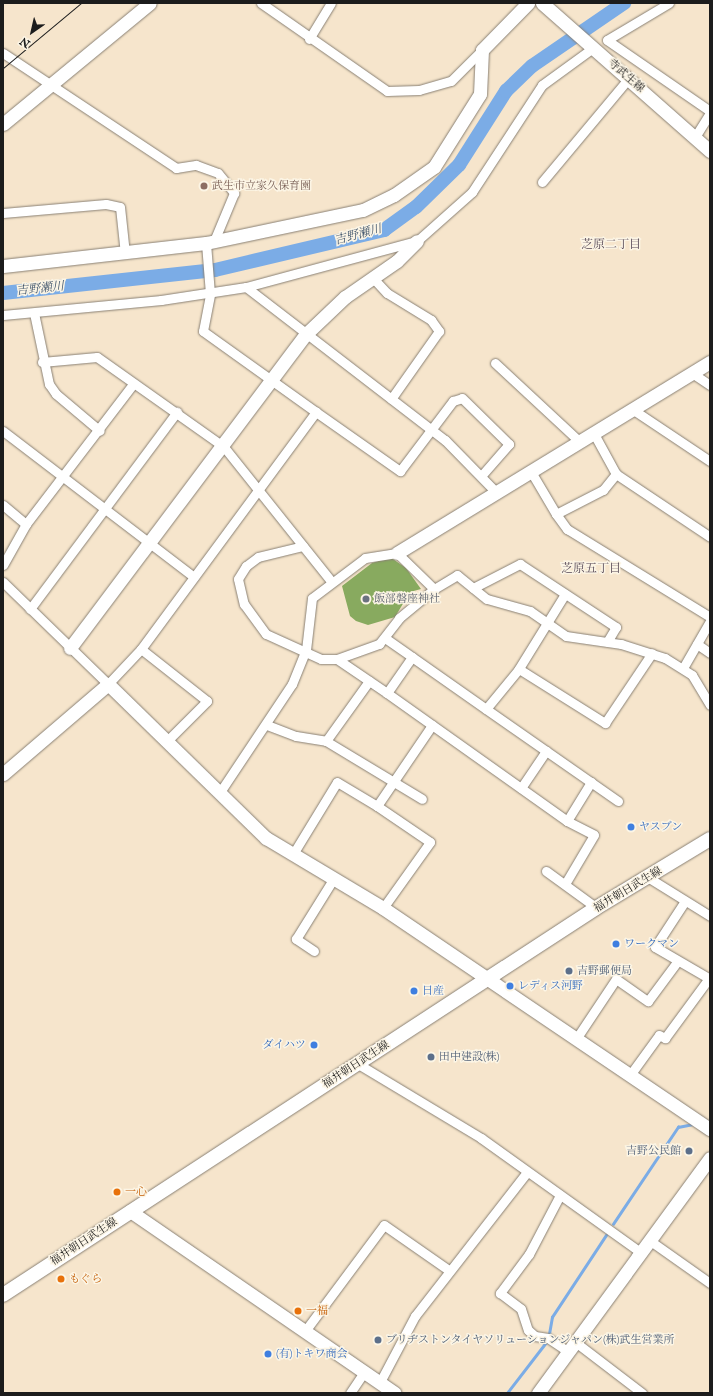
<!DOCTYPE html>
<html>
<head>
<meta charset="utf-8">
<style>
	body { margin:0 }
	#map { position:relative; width:713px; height:1396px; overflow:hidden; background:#f6e5cc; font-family:"IM FELL English","Noto Serif JP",serif }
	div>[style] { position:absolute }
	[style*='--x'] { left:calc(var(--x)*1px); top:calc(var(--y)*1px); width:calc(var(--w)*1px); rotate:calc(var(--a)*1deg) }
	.forest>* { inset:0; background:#88aa5f }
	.stream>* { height:2.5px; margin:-1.25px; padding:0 1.25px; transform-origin:1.25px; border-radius:1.25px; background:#7bace6 }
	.river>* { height:14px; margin:-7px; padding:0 7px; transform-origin:7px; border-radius:7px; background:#7bace6 }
	.roads { filter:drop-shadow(0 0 1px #898074) drop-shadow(0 0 1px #898074) }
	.street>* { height:9px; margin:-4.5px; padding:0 4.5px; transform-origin:4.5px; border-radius:4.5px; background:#fff }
	.secondary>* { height:13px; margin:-6.5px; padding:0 6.5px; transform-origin:6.5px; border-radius:6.5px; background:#fff }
	.primary>* { height:14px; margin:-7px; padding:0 7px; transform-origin:7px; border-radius:7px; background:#fff }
	.tram>* { height:1px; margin:-0.5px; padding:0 0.5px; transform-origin:0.5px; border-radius:0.5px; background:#1c1c1c }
	.dots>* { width:11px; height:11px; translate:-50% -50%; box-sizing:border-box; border:2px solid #fcf5e5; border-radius:50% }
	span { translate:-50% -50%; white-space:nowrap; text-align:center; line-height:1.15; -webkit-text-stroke:3px #fcf5e5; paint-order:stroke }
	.street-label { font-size:11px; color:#1c1c1c }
	.education-label { font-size:11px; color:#785e54 }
	.left { translate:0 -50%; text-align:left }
	.worship-label { font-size:11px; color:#5b616d }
	.shop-label { font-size:11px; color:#366cbe }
	.right { translate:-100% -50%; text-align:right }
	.service-label { font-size:11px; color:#4e5e75 }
	.food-label { font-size:11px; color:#c56008 }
	.water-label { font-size:12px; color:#42566d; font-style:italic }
	.neighbourhood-label { font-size:12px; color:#554755 }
	.frame { position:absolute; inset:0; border:4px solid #1c1c1c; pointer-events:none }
	.north { position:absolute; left:12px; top:12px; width:40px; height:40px; -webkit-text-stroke:3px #fcf5e5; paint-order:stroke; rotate:214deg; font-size:11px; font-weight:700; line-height:16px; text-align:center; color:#1c1c1c }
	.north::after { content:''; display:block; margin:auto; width:14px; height:18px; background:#1c1c1c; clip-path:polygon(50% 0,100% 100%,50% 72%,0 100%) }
</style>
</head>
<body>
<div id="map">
	<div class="forest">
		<div style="clip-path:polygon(390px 557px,406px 568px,421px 589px,410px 592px,395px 617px,368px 625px,356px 621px,350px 616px,342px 586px,372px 563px)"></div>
	</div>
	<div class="stream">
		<div style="--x:613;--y:1224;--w:117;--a:-56.2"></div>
		<div style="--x:678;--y:1127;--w:15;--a:-11"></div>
		<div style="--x:549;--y:1334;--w:17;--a:-80"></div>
		<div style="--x:552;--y:1317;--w:98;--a:-56.6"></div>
		<div style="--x:507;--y:1393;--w:66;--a:-52.4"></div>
	</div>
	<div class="river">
		<div style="--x:3;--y:293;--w:213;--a:-6.2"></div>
		<div style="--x:215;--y:270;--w:174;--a:-13.3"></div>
		<div style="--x:384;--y:230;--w:39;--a:-36"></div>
		<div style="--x:416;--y:207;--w:60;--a:-44.3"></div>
		<div style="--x:459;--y:165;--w:88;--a:-57.6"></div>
		<div style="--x:506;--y:91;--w:36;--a:-44"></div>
		<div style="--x:532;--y:66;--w:112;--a:-34.4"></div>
	</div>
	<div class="roads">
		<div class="street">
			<div style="--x:261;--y:3;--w:154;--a:34.9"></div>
			<div style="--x:387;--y:91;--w:32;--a:-2"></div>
			<div style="--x:419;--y:90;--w:33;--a:-16"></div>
			<div style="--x:451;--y:81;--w:44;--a:-45"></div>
			<div style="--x:669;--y:3;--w:72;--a:149.2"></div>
			<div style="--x:607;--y:40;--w:125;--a:34.6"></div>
			<div style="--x:309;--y:39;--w:42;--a:-58.6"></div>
			<div style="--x:3;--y:53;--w:208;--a:33.6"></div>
			<div style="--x:176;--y:168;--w:20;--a:-9"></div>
			<div style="--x:196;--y:165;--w:23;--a:20"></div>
			<div style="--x:218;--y:173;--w:26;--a:51"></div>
			<div style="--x:234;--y:193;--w:52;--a:112.6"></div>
			<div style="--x:695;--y:137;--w:28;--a:-58"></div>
			<div style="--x:542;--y:182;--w:136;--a:-50.1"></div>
			<div style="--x:3;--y:213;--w:103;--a:-5"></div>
			<div style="--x:106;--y:204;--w:14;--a:12"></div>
			<div style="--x:120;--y:207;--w:47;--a:83.9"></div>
			<div style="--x:372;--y:277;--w:22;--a:47"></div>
			<div style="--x:387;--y:293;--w:52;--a:31.5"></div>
			<div style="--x:431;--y:320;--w:14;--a:54"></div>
			<div style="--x:439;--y:331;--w:83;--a:125.2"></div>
			<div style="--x:246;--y:287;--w:251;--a:37.6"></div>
			<div style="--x:445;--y:440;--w:71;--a:45.6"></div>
			<div style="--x:34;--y:313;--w:73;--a:78.1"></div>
			<div style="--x:49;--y:384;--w:12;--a:55"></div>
			<div style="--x:56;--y:394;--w:57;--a:40.1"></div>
			<div style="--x:3;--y:315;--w:159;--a:-5.4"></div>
			<div style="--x:161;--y:300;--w:86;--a:-8.7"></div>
			<div style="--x:246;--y:287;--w:177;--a:-15.1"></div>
			<div style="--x:417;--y:241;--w:74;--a:-41.7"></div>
			<div style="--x:472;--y:192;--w:128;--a:-56.8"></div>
			<div style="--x:542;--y:85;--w:63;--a:-36"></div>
			<div style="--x:42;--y:362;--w:55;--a:-5.2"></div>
			<div style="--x:97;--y:357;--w:156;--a:35.3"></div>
			<div style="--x:224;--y:447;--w:171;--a:51.4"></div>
			<div style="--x:495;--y:363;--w:115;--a:42.9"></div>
			<div style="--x:692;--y:373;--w:22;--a:34"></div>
			<div style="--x:632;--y:409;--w:94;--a:33.7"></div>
			<div style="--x:316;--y:412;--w:103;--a:35.1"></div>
			<div style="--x:400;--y:471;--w:88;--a:-52.9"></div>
			<div style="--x:453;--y:401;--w:9;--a:-18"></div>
			<div style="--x:462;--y:398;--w:66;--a:44.4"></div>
			<div style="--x:509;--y:444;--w:41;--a:131.1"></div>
			<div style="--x:3;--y:431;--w:240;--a:37.4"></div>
			<div style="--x:593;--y:432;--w:48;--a:61.3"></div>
			<div style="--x:616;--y:474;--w:113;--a:33.8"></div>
			<div style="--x:530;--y:470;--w:51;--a:59.4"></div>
			<div style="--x:556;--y:514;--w:53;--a:-27.1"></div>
			<div style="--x:603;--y:490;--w:21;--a:-51"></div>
			<div style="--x:3;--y:505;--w:30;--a:40"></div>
			<div style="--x:556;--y:514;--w:19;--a:54"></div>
			<div style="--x:567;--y:529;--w:168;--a:31.6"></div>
			<div style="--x:303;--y:546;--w:46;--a:166.3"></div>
			<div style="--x:258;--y:557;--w:15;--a:143"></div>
			<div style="--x:246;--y:566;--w:15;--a:122"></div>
			<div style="--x:238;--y:579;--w:26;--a:77"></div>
			<div style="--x:244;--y:604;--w:37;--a:54"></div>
			<div style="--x:266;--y:634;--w:60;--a:24.4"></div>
			<div style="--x:321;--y:659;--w:16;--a:0"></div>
			<div style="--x:337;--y:659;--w:60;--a:34.2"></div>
			<div style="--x:3;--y:565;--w:47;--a:-60.7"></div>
			<div style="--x:26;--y:524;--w:176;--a:-52.6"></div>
			<div style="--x:3;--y:582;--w:146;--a:44.2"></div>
			<div style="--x:108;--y:684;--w:48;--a:-46.7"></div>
			<div style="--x:141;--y:649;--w:295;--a:-53.6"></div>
			<div style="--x:316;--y:412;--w:139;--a:-144.4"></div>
			<div style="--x:203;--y:331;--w:38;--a:-79"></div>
			<div style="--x:210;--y:294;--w:51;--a:-94.5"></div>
			<div style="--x:473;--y:588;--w:53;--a:-27.1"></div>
			<div style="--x:520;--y:564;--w:115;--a:33.3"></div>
			<div style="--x:616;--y:627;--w:17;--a:121"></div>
			<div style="--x:565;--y:594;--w:89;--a:121.7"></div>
			<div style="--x:518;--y:670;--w:50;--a:129.4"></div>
			<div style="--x:486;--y:709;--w:90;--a:-144.9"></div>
			<div style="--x:412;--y:657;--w:44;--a:124.8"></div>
			<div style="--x:387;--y:693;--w:221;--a:35.4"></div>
			<div style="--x:567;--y:821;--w:30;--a:27"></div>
			<div style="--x:594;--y:835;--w:57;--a:120.6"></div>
			<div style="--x:30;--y:609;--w:246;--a:-53.3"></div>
			<div style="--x:385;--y:638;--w:33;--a:35"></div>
			<div style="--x:697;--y:644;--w:16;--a:35"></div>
			<div style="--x:141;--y:649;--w:84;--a:38.2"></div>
			<div style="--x:207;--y:701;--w:57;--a:135"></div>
			<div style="--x:337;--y:659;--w:45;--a:-19.7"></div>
			<div style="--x:379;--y:644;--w:33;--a:-52"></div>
			<div style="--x:399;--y:618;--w:45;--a:-39.6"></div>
			<div style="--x:683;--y:668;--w:54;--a:-60.1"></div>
			<div style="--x:519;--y:669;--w:102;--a:32.1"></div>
			<div style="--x:605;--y:723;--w:84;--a:-56.1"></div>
			<div style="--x:486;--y:709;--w:161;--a:34.9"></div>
			<div style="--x:267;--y:725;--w:31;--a:21"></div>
			<div style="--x:296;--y:736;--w:30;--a:9"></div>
			<div style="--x:326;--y:741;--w:112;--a:31.1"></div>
			<div style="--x:326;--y:741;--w:74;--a:-54.4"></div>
			<div style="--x:521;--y:788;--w:45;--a:-56"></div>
			<div style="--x:220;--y:792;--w:130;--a:-56.3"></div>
			<div style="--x:292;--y:684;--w:37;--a:-68"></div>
			<div style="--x:306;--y:650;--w:52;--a:-83.4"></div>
			<div style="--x:312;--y:598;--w:66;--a:-37"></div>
			<div style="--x:365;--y:558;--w:32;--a:-9"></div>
			<div style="--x:397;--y:553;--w:52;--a:44.2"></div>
			<div style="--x:434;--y:589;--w:27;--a:-31"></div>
			<div style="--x:457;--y:575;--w:38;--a:39"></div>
			<div style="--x:487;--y:599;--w:45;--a:15.6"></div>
			<div style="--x:530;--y:611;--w:44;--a:34.8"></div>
			<div style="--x:566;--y:636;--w:56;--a:8.3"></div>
			<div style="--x:621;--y:644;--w:46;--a:17.7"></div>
			<div style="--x:665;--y:658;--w:32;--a:32"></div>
			<div style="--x:692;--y:675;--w:35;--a:59"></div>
			<div style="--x:567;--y:821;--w:46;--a:-58.4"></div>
			<div style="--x:293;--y:854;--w:84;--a:-58.6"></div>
			<div style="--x:337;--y:782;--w:47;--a:31"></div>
			<div style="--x:546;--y:871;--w:63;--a:36"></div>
			<div style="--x:649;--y:878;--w:72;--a:31.9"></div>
			<div style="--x:685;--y:901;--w:55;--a:123.1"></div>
			<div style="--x:655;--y:947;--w:64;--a:30.2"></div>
			<div style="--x:383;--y:908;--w:81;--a:-54.5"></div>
			<div style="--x:430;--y:842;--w:64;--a:-145.8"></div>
			<div style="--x:377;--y:806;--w:98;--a:-55.8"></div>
			<div style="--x:314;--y:951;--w:22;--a:-146"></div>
			<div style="--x:296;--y:939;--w:72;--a:-58.1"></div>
			<div style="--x:576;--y:1039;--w:72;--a:-56.3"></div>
			<div style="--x:616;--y:979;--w:39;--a:35"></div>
			<div style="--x:648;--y:1001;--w:49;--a:-53.4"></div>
			<div style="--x:358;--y:1064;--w:144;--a:31"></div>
			<div style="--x:481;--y:1138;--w:196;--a:35.6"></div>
			<div style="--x:630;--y:1075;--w:49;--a:-54.1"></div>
			<div style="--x:659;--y:1035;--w:7;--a:27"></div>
			<div style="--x:665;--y:1038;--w:74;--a:-53.7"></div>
			<div style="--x:560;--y:1195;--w:67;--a:117.7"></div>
			<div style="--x:529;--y:1254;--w:49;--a:126.6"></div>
			<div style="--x:500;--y:1293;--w:26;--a:37"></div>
			<div style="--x:521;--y:1309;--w:22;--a:72"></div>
			<div style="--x:528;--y:1330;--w:9;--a:41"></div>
			<div style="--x:535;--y:1336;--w:13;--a:9"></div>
			<div style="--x:548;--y:1338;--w:23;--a:34"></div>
			<div style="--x:649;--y:1240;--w:75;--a:35.2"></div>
			<div style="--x:305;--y:1331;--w:132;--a:-53.3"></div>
			<div style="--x:384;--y:1225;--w:80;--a:34.9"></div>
			<div style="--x:574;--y:1341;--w:86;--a:37.4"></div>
			<div style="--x:380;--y:1382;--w:75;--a:-62.1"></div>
			<div style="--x:415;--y:1316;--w:182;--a:-52.1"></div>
			<div style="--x:350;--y:1393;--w:25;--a:-56"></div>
		</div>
		<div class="secondary">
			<div style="--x:542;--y:3;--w:224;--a:41.4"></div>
			<div style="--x:3;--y:124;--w:190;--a:-39.5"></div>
			<div style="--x:3;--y:266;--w:204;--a:-6.5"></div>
			<div style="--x:206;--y:243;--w:160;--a:-11.9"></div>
			<div style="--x:363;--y:210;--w:34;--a:-26"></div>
			<div style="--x:394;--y:195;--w:49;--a:-35"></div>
			<div style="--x:434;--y:167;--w:86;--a:-57.8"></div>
			<div style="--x:480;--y:94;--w:44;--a:-87.4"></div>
			<div style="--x:482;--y:50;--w:66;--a:-45.6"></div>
			<div style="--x:397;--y:553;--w:367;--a:-31.4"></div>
			<div style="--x:70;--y:648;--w:393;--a:-53.1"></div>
			<div style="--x:306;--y:334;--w:54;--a:-43.5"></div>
			<div style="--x:345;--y:297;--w:63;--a:-34.7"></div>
			<div style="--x:397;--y:261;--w:28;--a:-45"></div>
			<div style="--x:3;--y:774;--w:138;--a:-40.6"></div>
			<div style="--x:108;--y:684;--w:221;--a:44.3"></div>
			<div style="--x:266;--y:838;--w:136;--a:30.9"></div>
			<div style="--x:383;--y:908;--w:395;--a:34.1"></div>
			<div style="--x:130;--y:1211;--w:321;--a:34.5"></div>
			<div style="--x:538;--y:1393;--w:291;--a:-53.8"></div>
		</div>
		<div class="primary">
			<div style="--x:3;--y:1295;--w:708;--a:-33.13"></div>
			<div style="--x:596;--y:908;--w:133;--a:-31.2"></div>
		</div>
	</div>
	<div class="tram">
		<div style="--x:3;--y:68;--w:102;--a:-39.8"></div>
	</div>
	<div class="dots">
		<div style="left:204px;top:186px;background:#8d6e63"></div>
		<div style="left:366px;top:599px;background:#6b7280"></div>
		<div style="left:631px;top:827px;background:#3f7fe0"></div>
		<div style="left:616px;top:944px;background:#3f7fe0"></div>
		<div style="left:569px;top:971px;background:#5c6f8a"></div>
		<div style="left:510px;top:986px;background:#3f7fe0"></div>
		<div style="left:414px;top:991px;background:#3f7fe0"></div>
		<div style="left:314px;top:1045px;background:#3f7fe0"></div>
		<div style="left:431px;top:1057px;background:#5c6f8a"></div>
		<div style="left:689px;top:1151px;background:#5c6f8a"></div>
		<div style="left:117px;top:1192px;background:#e8710a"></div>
		<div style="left:61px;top:1279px;background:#e8710a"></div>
		<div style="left:298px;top:1311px;background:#e8710a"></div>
		<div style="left:378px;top:1340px;background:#5c6f8a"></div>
		<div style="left:268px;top:1354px;background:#3f7fe0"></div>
	</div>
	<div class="street-label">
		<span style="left:626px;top:76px;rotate:41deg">寺武生線</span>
		<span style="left:628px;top:890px;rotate:-31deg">福井朝日武生線</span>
		<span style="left:356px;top:1065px;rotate:-33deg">福井朝日武生線</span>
		<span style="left:84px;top:1242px;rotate:-33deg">福井朝日武生線</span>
	</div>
	<div class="education-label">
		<span class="left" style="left:212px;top:186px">武生市立家久保育園</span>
	</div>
	<div class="worship-label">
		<span class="left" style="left:374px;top:599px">飯部磐座神社</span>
	</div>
	<div class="shop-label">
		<span class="left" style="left:639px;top:827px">ヤスブン</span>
		<span class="left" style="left:624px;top:944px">ワークマン</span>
		<span class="left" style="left:518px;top:986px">レディス河野</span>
		<span class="left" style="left:422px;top:991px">日産</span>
		<span class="right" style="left:306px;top:1045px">ダイハツ</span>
		<span class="left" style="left:276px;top:1354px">(有)トキワ商会</span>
	</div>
	<div class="service-label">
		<span class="left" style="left:577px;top:971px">吉野郵便局</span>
		<span class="left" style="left:439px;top:1057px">田中建設(株)</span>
		<span class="right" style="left:681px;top:1151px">吉野公民館</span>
		<span class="left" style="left:386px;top:1340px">ブリヂストンタイヤソリューションジャパン(株)武生営業所</span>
	</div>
	<div class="food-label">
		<span class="left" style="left:125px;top:1192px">一心</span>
		<span class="left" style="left:69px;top:1279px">もぐら</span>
		<span class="left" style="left:306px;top:1311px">一福</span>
	</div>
	<div class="water-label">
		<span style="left:358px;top:235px;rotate:-15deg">吉野瀬川</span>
		<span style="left:40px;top:289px;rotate:-6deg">吉野瀬川</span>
	</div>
	<div class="neighbourhood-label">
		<span style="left:611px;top:245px">芝原二丁目</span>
		<span style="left:591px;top:569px">芝原五丁目</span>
	</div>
	<div class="frame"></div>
	<div class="north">N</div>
</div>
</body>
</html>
